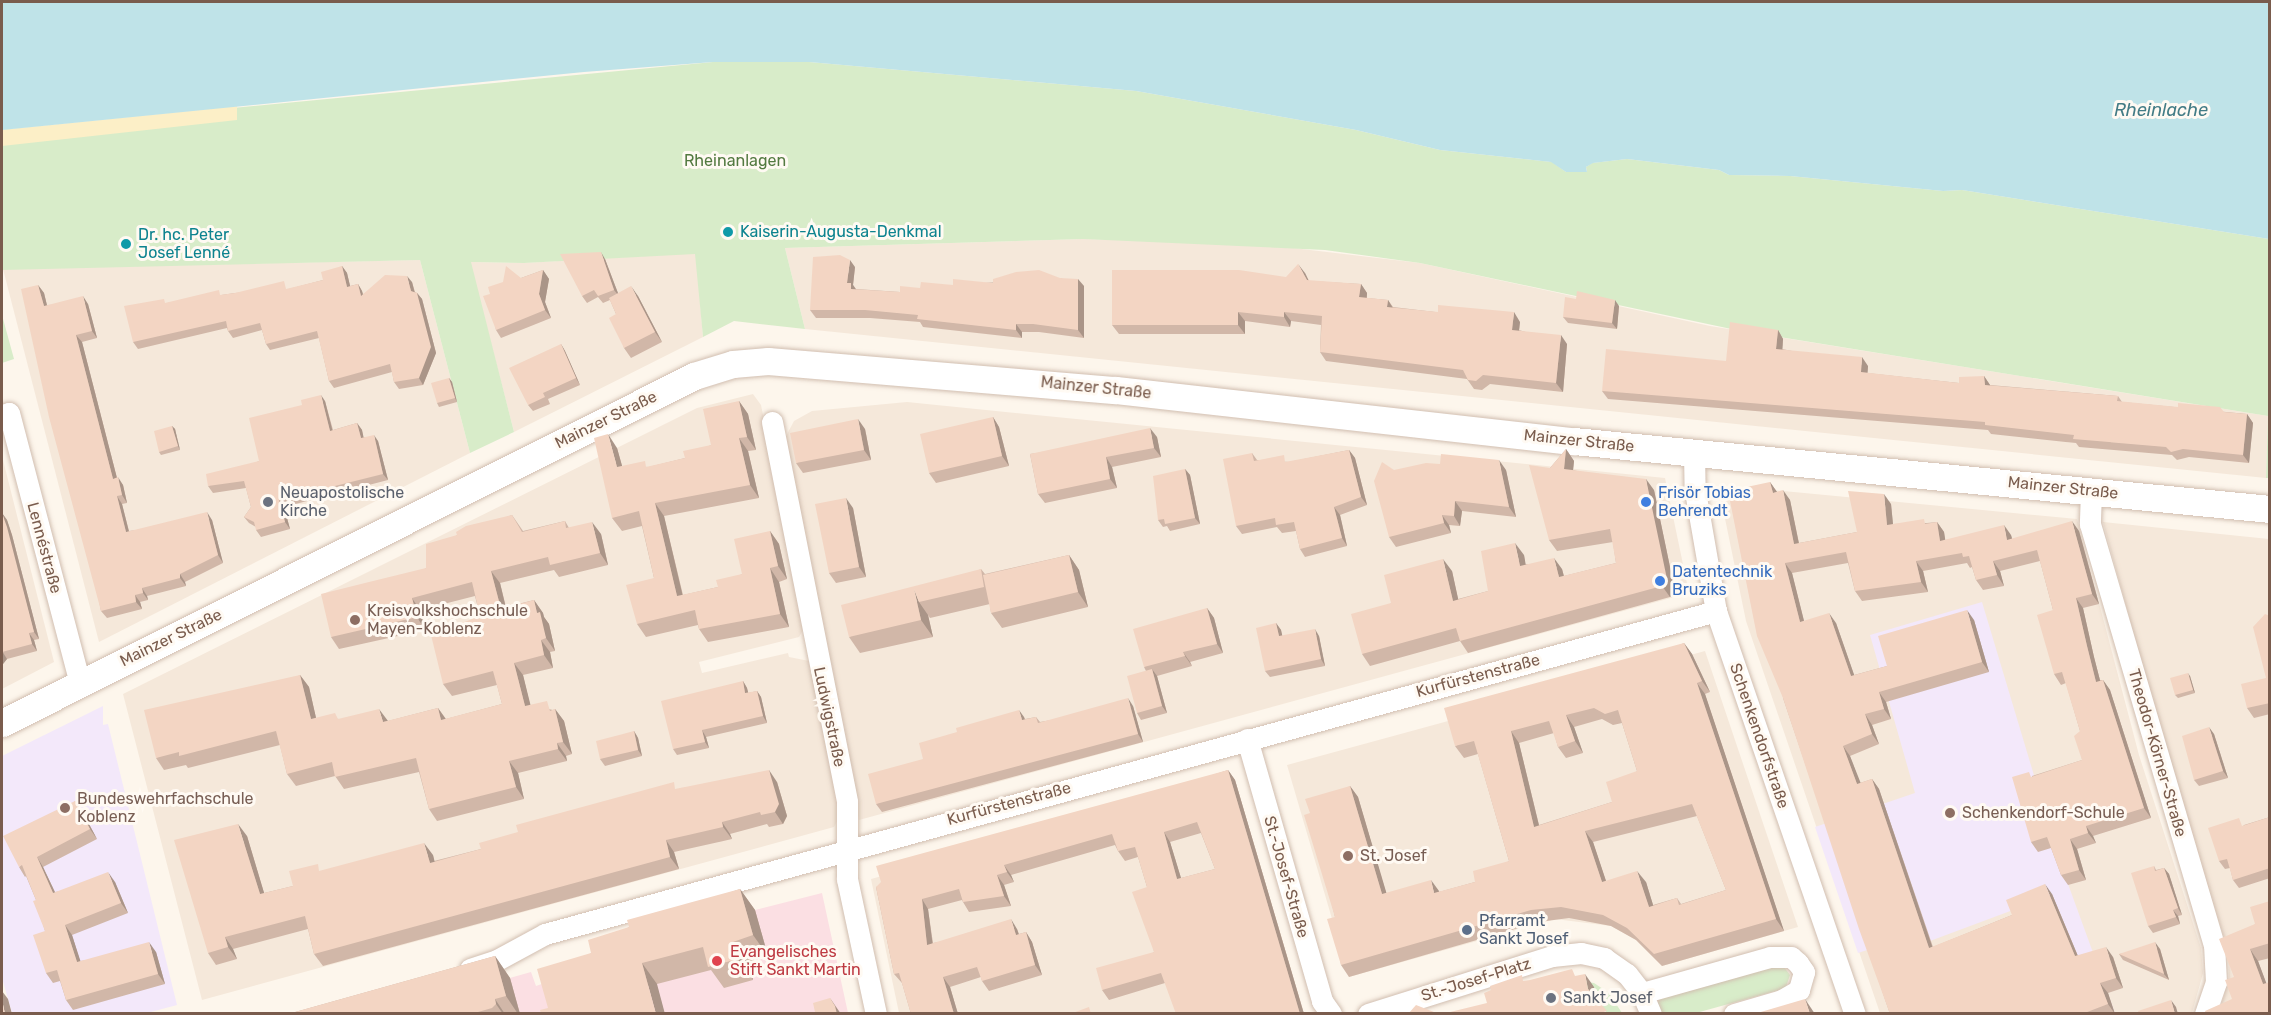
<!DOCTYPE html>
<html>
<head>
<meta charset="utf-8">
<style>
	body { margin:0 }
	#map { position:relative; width:2271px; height:1015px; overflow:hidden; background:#fdf6ec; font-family:Rubik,sans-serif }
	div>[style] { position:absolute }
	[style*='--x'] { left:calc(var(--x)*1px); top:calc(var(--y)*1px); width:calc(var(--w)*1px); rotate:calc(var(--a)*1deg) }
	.residential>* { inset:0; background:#f5e8da }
	.education>* { inset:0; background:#f3e8fa }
	.medical>* { inset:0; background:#fbdfe3 }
	.green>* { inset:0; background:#d8ecc9 }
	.sand>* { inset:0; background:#fcefc7 }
	.water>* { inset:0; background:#bfe3e8 }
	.roads { filter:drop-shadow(0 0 2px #d1beb0) drop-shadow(0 0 2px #d1beb0) }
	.minor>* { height:21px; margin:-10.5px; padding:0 10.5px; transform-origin:10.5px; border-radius:10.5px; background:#fff }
	.tertiary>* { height:27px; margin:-13.5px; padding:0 13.5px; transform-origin:13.5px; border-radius:13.5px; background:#fff }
	.wall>* { inset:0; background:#d1b7a8 }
	.shaded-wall>* { inset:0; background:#aa9588 }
	.building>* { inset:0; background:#f3d5c3 }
	.dots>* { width:16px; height:16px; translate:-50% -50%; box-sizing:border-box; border:3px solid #fffaf3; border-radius:50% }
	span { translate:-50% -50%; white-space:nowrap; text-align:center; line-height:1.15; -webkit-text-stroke:6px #fffaf3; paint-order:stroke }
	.park-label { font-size:16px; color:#537a41 }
	.culture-label { font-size:16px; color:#0d838f }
	.left { translate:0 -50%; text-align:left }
	.street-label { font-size:16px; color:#7a5c4d }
	.worship-label { font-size:16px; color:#5b616d }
	.shop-label { font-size:16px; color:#366cbe }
	.education-label { font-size:16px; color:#785e54 }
	.service-label { font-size:16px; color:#4e5e75 }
	.health-label { font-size:16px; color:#be3a42 }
	.water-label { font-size:18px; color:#437c86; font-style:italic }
	.frame { position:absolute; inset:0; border:3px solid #7a5c4d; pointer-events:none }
</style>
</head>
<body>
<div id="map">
	<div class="residential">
		<div style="clip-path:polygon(1083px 239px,1251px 243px,1420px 263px,1710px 326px,2268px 416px,2266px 478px,805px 329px,785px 248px)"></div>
		<div style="clip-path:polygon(696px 253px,703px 337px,514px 432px,470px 262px,524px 263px)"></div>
		<div style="clip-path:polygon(420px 260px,470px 453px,99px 642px,3px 269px)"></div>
		<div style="clip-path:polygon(753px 394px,761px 405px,806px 625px,799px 637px,699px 662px,702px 673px,788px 653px,789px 657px,809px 661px,841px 814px,834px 827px,202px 1000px,123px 694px,697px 408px)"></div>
		<div style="clip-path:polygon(907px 402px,1665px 478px,1689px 593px,859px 820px,784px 462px,784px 440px,794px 421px,812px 411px)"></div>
		<div style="clip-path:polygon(2px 456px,54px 662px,2px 689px)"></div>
		<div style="clip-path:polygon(1731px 486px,2077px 519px,2139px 755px,2201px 948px,2203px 973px,2192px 1013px,1880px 1013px,1746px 621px,1721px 499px)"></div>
		<div style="clip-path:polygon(2103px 522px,2269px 539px,2269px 1013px,2219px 1013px,2229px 977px,2228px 950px,2180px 802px)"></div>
		<div style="clip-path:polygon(1705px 651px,1798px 927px,1662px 966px,1636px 940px,1611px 926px,1555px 919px,1349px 977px,1287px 765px)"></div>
		<div style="clip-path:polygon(1235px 780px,1304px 1013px,899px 1013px,871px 879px)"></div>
	</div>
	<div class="education">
		<div style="clip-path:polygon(1982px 602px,2060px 862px,2115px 1013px,2053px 1013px,2013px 910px,1930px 941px,1926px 931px,1858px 953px,1815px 827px,1915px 793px,1870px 635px)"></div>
		<div style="clip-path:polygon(103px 706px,103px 725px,108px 724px,177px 1005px,147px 1013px,12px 1013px,2px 978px,2px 756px)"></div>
	</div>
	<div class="medical">
		<div style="clip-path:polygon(822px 893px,848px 1013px,381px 1014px,531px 972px,536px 986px,755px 910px)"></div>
	</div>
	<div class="green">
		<div style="clip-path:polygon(713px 62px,809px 62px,1136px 91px,1356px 130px,1440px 150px,1552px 162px,1566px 172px,1587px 172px,1586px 167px,1592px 163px,1627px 159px,1719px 170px,1729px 175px,1790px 176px,1943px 191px,1962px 190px,2269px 239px,2269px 478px,2266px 478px,2268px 416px,1736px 330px,1420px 263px,1325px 250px,1083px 239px,785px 248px,805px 329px,734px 321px,703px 337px,695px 254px,524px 263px,471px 262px,514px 432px,470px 453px,420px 260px,2px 270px,2px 130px)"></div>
		<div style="clip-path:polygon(2px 315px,14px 359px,2px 363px)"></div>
		<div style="clip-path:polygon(1773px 966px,1784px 967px,1790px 975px,1786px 987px,1779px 990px,1696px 1013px,1657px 1013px,1656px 1005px,1661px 998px)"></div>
		<div style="clip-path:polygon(1581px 981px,1594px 983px,1609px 993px,1622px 1013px,1607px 1013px)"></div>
	</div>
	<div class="sand">
		<div style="clip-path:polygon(237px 106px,237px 120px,2px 146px,2px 130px)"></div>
	</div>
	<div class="water">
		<div style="clip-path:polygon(2px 2px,2269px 2px,2269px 239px,1962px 190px,1943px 191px,1790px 176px,1729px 175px,1719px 170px,1627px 159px,1593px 163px,1586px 167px,1587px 172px,1566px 172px,1551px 162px,1440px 150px,1356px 130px,1136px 91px,809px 62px,713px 62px,584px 72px,2px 130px)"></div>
	</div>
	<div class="roads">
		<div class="minor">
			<div style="--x:2;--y:415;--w:7;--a:-16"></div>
			<div style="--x:9;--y:413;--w:280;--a:75.3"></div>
			<div style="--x:772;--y:422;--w:387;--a:78.8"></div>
			<div style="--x:847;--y:802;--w:77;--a:90"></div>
			<div style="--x:847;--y:879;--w:138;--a:77.9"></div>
			<div style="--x:1694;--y:452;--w:39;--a:89"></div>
			<div style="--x:1695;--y:491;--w:122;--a:80.1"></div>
			<div style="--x:1716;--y:611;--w:426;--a:71"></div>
			<div style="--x:2091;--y:491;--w:33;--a:92"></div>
			<div style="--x:2090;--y:524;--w:438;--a:73.6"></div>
			<div style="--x:2214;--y:944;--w:38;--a:87"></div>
			<div style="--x:2216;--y:982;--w:34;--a:109"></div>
			<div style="--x:1247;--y:739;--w:273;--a:74"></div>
			<div style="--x:1322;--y:1001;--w:16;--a:55"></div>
			<div style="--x:470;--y:969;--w:28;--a:-18"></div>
			<div style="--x:497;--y:960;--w:55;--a:-28.4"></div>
			<div style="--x:545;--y:934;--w:1215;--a:-15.42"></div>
			<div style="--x:1642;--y:993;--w:133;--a:-15.7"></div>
			<div style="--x:1770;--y:957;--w:21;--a:0"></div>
			<div style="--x:1791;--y:957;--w:9;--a:41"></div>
			<div style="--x:1798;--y:963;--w:11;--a:56"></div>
			<div style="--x:1804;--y:972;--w:19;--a:106"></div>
			<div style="--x:1799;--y:990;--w:20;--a:150"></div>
			<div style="--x:1782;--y:1000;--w:50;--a:163.7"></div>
			<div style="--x:1368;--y:1014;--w:193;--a:-17.5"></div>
			<div style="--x:1552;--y:956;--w:29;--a:-6"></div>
			<div style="--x:1581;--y:953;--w:24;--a:12"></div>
			<div style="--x:1604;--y:958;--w:28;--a:35"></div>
			<div style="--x:1627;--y:974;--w:24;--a:52"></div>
			<div style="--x:1642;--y:993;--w:23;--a:67"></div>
		</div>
		<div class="tertiary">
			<div style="--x:2;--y:723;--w:774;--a:-26.63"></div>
			<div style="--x:694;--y:376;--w:41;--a:-17.1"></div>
			<div style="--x:733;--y:364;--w:35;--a:-5"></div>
			<div style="--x:768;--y:361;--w:349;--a:4.8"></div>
			<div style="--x:1116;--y:390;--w:461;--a:6.4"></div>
			<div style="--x:1574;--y:441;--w:699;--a:5.58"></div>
		</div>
	</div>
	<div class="wall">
		<div style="clip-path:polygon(605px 259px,618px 293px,638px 296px,662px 342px,631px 358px,624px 348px,616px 314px,610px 300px,603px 303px,598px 297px,587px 303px,582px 296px)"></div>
		<div style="clip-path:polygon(342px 266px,347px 273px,350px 286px,358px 284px,362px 291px,363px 294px,412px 282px,415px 292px,417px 293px,422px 299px,436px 353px,423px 385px,399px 389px,394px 382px,392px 372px,334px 388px,329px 381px,319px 338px,270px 350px,266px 344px,262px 330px,233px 338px,228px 331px,227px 328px,138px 349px,133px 342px,167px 303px,235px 293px,289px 289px,323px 280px)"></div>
		<div style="clip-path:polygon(855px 267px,853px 285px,856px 289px,900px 292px,920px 288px,953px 285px,1060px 278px,1084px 286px,1084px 338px,1039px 332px,1022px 332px,1022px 338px,923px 327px,920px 322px,870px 318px,816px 318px,810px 310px)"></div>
		<div style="clip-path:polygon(543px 270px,549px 279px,545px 302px,551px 318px,501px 338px,496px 330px,490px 294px,521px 278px)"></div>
		<div style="clip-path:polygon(1305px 273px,1309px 281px,1361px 284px,1367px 293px,1367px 298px,1388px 300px,1393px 307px,1520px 322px,1519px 330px,1567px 344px,1563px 392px,1490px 384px,1482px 390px,1474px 389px,1467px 379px,1326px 361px,1320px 352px,1321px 325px,1291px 321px,1290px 327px,1245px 321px,1245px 334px,1119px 334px,1112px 325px)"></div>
		<div style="clip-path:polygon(38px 285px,44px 293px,47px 305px,88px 304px,97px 338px,82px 342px,117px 478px,123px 485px,127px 503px,122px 504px,129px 531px,212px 520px,223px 563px,185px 582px,186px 586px,147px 596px,148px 600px,140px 602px,142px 609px,107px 618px,101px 611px)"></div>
		<div style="clip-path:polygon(1619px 306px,1617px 329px,1568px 323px,1563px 317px)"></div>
		<div style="clip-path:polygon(1778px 330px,1783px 339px,1782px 349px,1868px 366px,1867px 373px,1959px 383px,1984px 376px,1990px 385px,2118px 396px,2122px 402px,2247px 414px,2253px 423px,2249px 463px,2189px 457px,2177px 460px,2172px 455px,2079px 447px,2076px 443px,1991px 434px,1988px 430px,1608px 399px,1602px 391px,1726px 361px)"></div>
		<div style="clip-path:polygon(561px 344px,565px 351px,580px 385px,548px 399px,550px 404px,533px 411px,528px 405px)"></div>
		<div style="clip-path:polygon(449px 378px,452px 382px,457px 402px,439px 407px,437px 403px)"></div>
		<div style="clip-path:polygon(325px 401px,333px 430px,357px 423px,362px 430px,363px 437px,378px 441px,388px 480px,284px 507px,290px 529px,261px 537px,256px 530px,256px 527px,249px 523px,244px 517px,251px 507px,246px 488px,213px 493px,208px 486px,259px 461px)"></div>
		<div style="clip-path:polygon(739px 401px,748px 414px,756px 450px,748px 451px,759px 498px,664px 516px,683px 595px,718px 587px,742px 574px,770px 531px,779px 544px,787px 579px,779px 582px,789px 627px,708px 642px,699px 629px,698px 625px,646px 637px,637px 624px,654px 578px,642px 526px,622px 531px,612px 518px,617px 448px,622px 466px,649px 467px,685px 458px,711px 445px)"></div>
		<div style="clip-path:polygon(993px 417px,999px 427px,1009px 466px,936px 483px,929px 473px)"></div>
		<div style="clip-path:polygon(172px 426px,175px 429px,180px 450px,161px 455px,159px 452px)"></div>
		<div style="clip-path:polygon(865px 429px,871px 460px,803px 473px,796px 463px)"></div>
		<div style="clip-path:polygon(1157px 437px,1161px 457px,1112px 467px,1117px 488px,1045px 503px,1038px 494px,1030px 454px)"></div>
		<div style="clip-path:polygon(1566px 449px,1574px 461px,1573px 470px,1654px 490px,1675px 591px,1670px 597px,1468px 653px,1460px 641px,1370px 666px,1362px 654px,1391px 603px,1452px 571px,1458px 599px,1488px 591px,1524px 555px,1525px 564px,1562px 569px,1564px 576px,1616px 563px,1613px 542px,1557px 551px,1549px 540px,1550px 468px)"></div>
		<div style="clip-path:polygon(1349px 450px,1355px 458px,1367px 505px,1340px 515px,1347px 546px,1305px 557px,1300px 549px,1296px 531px,1282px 533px,1277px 527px,1242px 534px,1236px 526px,1252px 453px,1257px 460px,1289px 462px)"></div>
		<div style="clip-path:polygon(1185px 469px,1190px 475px,1200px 524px,1170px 531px,1167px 526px,1163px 527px,1158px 520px)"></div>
		<div style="clip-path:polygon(1394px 470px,1506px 470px,1516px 517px,1462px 511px,1460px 526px,1449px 525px,1451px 533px,1396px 547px,1389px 537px)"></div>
		<div style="clip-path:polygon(1770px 482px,1777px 492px,1790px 500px,1799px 543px,1857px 532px,1891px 504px,1893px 524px,1927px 523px,1937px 522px,1944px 532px,1945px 540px,2011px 535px,2012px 539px,2079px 531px,2099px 604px,2083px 608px,2094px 657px,2100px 680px,2103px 680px,2110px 690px,2151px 818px,2093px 836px,2096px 843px,2077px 849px,2086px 880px,2068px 885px,2061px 875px,2051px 848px,2038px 852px,2031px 842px,2032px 776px,2082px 760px,2080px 731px,2066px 683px,2061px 685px,2054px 674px,2053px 610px,2040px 561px,2000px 571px,2004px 586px,1983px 590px,1976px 580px,1972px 567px,1970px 568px,1967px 563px,1923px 571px,1928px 592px,1862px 601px,1855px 591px,1848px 563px,1792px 573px,1804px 621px,1836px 623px,1854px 675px,1887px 666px,1974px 620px,1989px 672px,1886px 702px,1891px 719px,1872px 725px,1879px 744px,1850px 756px,1860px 783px,1872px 779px,1879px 789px,1933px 947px,2012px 915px,2052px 894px,2078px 956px,2113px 957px,2123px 988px,2108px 993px,2115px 1014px,1890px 1014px,1783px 698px)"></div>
		<div style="clip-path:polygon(853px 508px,866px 577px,836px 583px,829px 573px)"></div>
		<div style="clip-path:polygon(2px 513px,7px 520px,12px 535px,39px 639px,34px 640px,37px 651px,7px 659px,3px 664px,2px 663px)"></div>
		<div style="clip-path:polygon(512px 515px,523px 531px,565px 521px,569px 528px,601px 534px,608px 565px,559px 577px,554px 570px,500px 583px,506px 607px,534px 600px,543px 613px,544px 617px,549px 624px,555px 651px,550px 652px,553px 668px,523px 675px,530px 705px,553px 710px,555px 709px,564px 721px,572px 754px,566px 756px,567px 761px,518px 773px,524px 799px,437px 821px,429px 809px,419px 772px,344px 789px,335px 776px,296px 786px,287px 774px,280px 745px,188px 768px,186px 765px,164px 770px,156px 758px,300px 675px,309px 687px,316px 718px,388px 721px,438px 708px,446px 719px,502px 704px,497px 685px,452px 696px,443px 684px,480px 616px,475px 596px,420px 610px,425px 630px,339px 649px,331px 637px,426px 568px,457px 535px)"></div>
		<div style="clip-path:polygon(1069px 555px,1079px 570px,1088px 607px,1002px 628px,991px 613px,990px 604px,930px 618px,928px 615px,933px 637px,860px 653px,849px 637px,981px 569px,985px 574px)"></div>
		<div style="clip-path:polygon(1207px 608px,1214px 618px,1223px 653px,1190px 662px,1192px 666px,1157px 676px,1167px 713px,1141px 720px,1137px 713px,1146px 671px,1144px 667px)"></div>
		<div style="clip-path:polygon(2270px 616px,2270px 714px,2254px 718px,2247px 708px,2266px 678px)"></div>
		<div style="clip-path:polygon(1276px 623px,1281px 630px,1282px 636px,1319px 636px,1325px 666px,1270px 677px,1265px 671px)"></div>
		<div style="clip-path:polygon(evenodd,1684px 643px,1692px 654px,1710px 692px,1705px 694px,1784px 931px,1662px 966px,1636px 940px,1611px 926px,1569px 918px,1539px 922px,1349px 977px,1341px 965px,1335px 917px,1310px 813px,1350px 786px,1358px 797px,1386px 893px,1439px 892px,1475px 882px,1509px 861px,1478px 754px,1464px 758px,1455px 746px,1684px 643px,1602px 719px,1613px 725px,1622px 723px,1637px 771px,1612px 802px,1539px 825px,1519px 743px,1554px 733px,1558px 747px,1566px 758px,1583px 753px,1574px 727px,1602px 719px,1684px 643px,1697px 816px,1726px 890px,1681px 904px,1677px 898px,1653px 905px,1646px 882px,1606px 881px,1593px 842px,1697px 816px)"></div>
		<div style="clip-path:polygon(2190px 676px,2195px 693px,2178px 698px,2175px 695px)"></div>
		<div style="clip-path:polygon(743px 681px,747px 688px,748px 693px,757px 691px,761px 697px,767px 723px,706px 737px,709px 748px,677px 755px,673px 749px)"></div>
		<div style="clip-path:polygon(1133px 706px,1143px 742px,882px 812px,876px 804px,1024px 717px,1025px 719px,1036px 717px,1040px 722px)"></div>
		<div style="clip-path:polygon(634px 731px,638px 738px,642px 756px,605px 766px,600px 759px)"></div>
		<div style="clip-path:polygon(2214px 734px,2228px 778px,2199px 786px,2194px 780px)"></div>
		<div style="clip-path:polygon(evenodd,1228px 770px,1235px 780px,1304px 1014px,1165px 983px,1109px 1000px,1102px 990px,1154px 952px,1147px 887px,1138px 857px,1125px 861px,1118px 851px,1115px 845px,1011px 875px,1014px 882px,1004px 885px,1011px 906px,969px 912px,963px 902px,962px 900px,928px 909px,933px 943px,1017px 929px,1019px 934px,1026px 932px,1032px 942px,1042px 975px,989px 991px,982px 981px,981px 977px,950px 987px,958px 1014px,911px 1014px,902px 983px,894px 974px,876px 887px,1228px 770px,1201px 833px,1215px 869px,1181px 878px,1170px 842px,1201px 833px)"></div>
		<div style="clip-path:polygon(777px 782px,787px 816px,783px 824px,769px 827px,767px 824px,730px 834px,732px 839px,674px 852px,679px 869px,323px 966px,314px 954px,308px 929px,233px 949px,237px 959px,216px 965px,208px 953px,247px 836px,264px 893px,293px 886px,322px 871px,433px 855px,434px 861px,481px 849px,678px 789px)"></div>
		<div style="clip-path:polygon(75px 801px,82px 811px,97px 839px,43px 867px,55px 892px,115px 882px,128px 913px,72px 935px,80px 961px,156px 952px,165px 984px,73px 1010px,66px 1000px,60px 981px,53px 983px,46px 973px,45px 931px,36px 900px,26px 876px,25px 877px,19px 867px)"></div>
		<div style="clip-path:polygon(2270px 817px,2270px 878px,2239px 888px,2233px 880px,2230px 868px,2225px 869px,2219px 861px,2244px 825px)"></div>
		<div style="clip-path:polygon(2154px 866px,2156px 870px,2164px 868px,2169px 874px,2182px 915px,2178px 916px,2180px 924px,2153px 933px,2148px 926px)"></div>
		<div style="clip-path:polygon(740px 889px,755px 910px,768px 956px,749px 963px,753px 980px,724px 988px,711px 970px,657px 984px,548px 1008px,591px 953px,629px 927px)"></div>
		<div style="clip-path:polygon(2270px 901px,2270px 958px,2258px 961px,2266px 983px,2232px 999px,2234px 977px,2255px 924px)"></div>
		<div style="clip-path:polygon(2160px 949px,2169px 980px,2123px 960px,2119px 954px)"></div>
		<div style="clip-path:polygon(495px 956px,510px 978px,520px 1014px,288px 1014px)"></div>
	</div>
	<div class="shaded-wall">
		<div style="clip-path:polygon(601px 252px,605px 259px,619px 296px,614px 290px)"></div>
		<div style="clip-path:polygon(850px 260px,855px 267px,853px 285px,857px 291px,856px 296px,847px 283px)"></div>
		<div style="clip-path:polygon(1298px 264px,1305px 273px,1313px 290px,1307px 280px)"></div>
		<div style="clip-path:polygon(342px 266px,347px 273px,352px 294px,347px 287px)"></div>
		<div style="clip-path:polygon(543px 270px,549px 279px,545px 302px,551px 318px,545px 310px,539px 294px)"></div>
		<div style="clip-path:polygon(407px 276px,412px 282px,416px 298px,411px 291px)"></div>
		<div style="clip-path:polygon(1078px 279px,1084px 286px,1084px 338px,1078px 330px)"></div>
		<div style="clip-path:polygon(358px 284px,362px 291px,365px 303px,361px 296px)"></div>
		<div style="clip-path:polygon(1361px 284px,1367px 293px,1366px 306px,1359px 297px)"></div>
		<div style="clip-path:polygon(38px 285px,44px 293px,49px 314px,44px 306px)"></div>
		<div style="clip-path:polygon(631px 286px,638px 296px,662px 342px,655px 332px)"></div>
		<div style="clip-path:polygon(417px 293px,422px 299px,436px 353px,423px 385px,419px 378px)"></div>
		<div style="clip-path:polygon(83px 296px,88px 304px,97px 338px,92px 331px)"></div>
		<div style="clip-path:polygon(1388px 300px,1394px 310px,1387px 307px)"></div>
		<div style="clip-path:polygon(1615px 300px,1619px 306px,1617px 329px,1612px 323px)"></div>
		<div style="clip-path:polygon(1238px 312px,1245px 321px,1245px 334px,1238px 325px)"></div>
		<div style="clip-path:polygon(1284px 312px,1291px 321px,1290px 327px,1284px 317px)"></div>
		<div style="clip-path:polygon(1514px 312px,1520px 322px,1518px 339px,1512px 330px)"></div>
		<div style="clip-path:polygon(1016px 324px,1022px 332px,1022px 338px,1016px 330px)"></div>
		<div style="clip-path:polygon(1778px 330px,1783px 339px,1782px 357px,1776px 349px)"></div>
		<div style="clip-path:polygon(76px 335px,82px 342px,119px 486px,113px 479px)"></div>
		<div style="clip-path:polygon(1561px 335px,1567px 344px,1563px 392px,1556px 383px)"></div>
		<div style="clip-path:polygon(561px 344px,565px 351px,580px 385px,576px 378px)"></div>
		<div style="clip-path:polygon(1862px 357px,1868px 366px,1867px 381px,1861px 372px)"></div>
		<div style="clip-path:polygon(1984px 376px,1990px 385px,1990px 393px,1985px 385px)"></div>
		<div style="clip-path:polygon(449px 378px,452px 382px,457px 402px,455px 398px)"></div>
		<div style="clip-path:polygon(321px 395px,325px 401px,334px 437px,330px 431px)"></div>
		<div style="clip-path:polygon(739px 401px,748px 414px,756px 450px,747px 437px)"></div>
		<div style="clip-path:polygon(2247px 414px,2253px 423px,2249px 463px,2243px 455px)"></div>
		<div style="clip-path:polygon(993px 417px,999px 427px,1009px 466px,1002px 456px)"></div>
		<div style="clip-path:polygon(858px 419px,865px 429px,871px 460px,864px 450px)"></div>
		<div style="clip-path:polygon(357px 423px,362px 430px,365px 444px,361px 438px)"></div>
		<div style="clip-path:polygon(172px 426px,175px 429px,180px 450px,178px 446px)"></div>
		<div style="clip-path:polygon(1150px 428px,1157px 437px,1161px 457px,1154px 448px)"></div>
		<div style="clip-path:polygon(608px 434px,617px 448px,626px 480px,617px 467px)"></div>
		<div style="clip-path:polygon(374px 435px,378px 441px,388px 480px,383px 474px)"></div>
		<div style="clip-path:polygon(739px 438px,748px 451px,759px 498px,750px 485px)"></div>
		<div style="clip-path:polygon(1566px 449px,1574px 461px,1572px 480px,1564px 469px)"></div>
		<div style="clip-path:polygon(1349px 450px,1355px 458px,1367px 505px,1361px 497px)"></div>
		<div style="clip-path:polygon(1106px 457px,1112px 467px,1117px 488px,1110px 479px)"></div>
		<div style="clip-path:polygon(1499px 460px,1506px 470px,1516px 517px,1509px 507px)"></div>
		<div style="clip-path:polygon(1185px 469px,1190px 475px,1200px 524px,1195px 518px)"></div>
		<div style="clip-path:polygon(118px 477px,123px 485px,127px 503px,122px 495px)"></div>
		<div style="clip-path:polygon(1646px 479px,1654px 490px,1675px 591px,1670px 597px,1662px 586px)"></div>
		<div style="clip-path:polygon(1770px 482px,1777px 492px,1773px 493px)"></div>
		<div style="clip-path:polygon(1783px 490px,1790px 500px,1801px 554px,1794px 544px)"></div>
		<div style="clip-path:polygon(1884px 494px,1891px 504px,1894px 535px,1887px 525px)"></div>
		<div style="clip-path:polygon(117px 496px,122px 504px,131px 540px,126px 532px)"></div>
		<div style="clip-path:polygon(846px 498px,853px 508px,866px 577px,859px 567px)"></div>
		<div style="clip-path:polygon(279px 500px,284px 507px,290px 529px,285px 522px)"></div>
		<div style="clip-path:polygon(1455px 501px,1462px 511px,1460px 526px,1454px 516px)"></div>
		<div style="clip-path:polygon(655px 503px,664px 516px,686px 610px,677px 596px)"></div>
		<div style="clip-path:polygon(1334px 507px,1340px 515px,1347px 546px,1342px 538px)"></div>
		<div style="clip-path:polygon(207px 512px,212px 520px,223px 563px,218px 555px)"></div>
		<div style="clip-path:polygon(2px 513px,7px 520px,12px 535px,39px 639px,34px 632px)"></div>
		<div style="clip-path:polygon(1442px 515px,1449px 525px,1451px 533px,1444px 523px)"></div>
		<div style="clip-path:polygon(2072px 521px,2079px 531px,2099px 604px,2092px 594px)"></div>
		<div style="clip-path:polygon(592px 522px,601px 534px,608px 565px,600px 553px)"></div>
		<div style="clip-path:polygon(1937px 522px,1944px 532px,1947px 551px,1940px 541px)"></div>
		<div style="clip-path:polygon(2004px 525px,2011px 535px,2015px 550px,2007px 540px)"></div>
		<div style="clip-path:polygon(770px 531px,779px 544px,787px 579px,778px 566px)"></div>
		<div style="clip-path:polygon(1515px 543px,1524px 555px,1528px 577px,1520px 566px)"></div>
		<div style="clip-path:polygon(1069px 555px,1079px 570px,1088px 607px,1078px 592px)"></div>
		<div style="clip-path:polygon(1554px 558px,1562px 569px,1567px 589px,1559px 577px)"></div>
		<div style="clip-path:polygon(1443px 559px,1452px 571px,1461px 612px,1453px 601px)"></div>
		<div style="clip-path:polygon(1916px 561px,1923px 571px,1928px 592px,1921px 582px)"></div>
		<div style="clip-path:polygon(1993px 561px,2000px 571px,2004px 586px,1997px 575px)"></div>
		<div style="clip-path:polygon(1785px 563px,1792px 573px,1807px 633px,1800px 622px)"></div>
		<div style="clip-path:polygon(770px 568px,779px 582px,789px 627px,780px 614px)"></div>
		<div style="clip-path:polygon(491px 571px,500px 583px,509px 621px,501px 609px)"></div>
		<div style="clip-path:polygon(180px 574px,185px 582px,186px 586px,180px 578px)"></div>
		<div style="clip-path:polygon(142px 588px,147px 596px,148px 600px,143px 593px)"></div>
		<div style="clip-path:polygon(914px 589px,919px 602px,928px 615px,933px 637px,921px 620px)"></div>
		<div style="clip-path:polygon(135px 595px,140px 602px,142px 609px,136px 602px)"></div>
		<div style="clip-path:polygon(412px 598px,420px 610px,425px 630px,417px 617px)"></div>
		<div style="clip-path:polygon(2076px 598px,2083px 608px,2094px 657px,2103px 692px,2096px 682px,2087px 646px)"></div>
		<div style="clip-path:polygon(534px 600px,543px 613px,544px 617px,549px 624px,555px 651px,546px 638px,537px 613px)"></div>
		<div style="clip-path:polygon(1207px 608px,1214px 618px,1223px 653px,1217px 644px)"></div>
		<div style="clip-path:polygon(1967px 610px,1974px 620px,1989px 672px,1982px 662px)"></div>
		<div style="clip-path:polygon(1829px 613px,1836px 623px,1858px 686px,1851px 676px)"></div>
		<div style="clip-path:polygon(1276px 623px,1281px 630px,1284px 643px,1279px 636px)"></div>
		<div style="clip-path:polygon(1315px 629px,1319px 636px,1325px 666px,1321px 659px)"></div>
		<div style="clip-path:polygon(29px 633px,34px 640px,37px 651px,32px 644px)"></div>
		<div style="clip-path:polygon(541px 640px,550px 652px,553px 668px,544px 655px)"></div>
		<div style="clip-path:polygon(1684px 643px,1692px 654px,1710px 692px,1702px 681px)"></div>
		<div style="clip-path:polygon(2px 651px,7px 659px,3px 664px,2px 661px)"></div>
		<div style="clip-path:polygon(1183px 652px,1190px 662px,1192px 666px,1185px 656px)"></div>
		<div style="clip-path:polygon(514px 663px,523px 675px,534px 719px,525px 706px)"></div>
		<div style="clip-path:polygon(1152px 669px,1157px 676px,1167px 713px,1162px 706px)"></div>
		<div style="clip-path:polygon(2188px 673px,2190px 676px,2195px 693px,2193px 690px)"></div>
		<div style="clip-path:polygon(300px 675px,309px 687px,319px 731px,311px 719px)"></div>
		<div style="clip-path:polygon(2103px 680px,2110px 690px,2151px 818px,2144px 808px)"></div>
		<div style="clip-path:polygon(743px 681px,747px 688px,750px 700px,745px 693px)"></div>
		<div style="clip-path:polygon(1697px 683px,1705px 694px,1784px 931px,1776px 919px)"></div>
		<div style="clip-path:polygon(757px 691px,761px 697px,767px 723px,763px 716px)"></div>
		<div style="clip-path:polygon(1879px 692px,1886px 702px,1891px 719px,1884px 709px)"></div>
		<div style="clip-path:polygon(1128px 698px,1133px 706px,1143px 742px,1138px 734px)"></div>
		<div style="clip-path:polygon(438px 708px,447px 721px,441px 720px)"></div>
		<div style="clip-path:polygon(379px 709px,388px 721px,383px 722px)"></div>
		<div style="clip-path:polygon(555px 709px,564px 721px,572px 754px,563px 742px)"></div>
		<div style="clip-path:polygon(1019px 710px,1024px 717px,1027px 728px,1022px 720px)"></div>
		<div style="clip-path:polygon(1865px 714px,1872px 725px,1879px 744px,1872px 734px)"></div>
		<div style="clip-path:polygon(1566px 715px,1574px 727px,1583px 753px,1575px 741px)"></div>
		<div style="clip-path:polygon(2209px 727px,2214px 734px,2228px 778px,2223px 771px)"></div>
		<div style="clip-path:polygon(702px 730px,706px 737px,709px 748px,705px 742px)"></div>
		<div style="clip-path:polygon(634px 731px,638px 738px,642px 756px,638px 750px)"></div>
		<div style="clip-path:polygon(1511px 731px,1519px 743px,1542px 838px,1534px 827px)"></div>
		<div style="clip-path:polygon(557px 743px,566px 756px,567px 761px,558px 749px)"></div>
		<div style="clip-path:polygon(1843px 746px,1850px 756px,1865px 794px,1857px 784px)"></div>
		<div style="clip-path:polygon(509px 761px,518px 773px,524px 799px,516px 787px)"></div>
		<div style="clip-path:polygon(769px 770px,777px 782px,787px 816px,783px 824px,775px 812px)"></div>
		<div style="clip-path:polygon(1228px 770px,1235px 780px,1304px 1014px,1300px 1014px)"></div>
		<div style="clip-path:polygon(1872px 779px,1879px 789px,1936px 958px,1929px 948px)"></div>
		<div style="clip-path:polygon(1350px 786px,1358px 797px,1390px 905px,1382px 894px)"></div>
		<div style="clip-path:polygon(75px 801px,82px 811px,97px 839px,90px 829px)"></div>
		<div style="clip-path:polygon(722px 822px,730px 834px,732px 839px,723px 827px)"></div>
		<div style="clip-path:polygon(238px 824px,247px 836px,268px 906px,260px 894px)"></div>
		<div style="clip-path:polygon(2086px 826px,2093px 836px,2096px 843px,2088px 833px)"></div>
		<div style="clip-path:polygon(1585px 831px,1593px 842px,1610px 893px,1602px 882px)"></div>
		<div style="clip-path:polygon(1164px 832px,1170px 842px,1184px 888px,1177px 879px)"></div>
		<div style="clip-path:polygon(2070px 839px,2077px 849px,2086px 880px,2079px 870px)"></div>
		<div style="clip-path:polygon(666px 840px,674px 852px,679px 869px,670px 857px)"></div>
		<div style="clip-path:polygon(424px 843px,433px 855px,438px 875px,430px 863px)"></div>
		<div style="clip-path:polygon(37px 857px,43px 867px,60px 903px,53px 893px)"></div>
		<div style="clip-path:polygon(1004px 865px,1011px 875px,1014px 882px,1007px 872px)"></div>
		<div style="clip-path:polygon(2164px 868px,2169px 874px,2182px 915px,2178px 908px)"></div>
		<div style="clip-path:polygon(1637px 871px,1646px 882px,1657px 918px,1649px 907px)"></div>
		<div style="clip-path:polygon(108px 872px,115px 882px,128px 913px,121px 903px)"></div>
		<div style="clip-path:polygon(997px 875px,1004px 885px,1011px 906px,1004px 896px)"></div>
		<div style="clip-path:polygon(1431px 880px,1439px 891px,1442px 905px,1434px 893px)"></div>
		<div style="clip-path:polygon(2045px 884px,2052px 894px,2082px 966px,2075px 956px)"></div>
		<div style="clip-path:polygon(740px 889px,755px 910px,768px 956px,753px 935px)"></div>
		<div style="clip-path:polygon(922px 899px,928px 909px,934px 955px,927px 945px)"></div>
		<div style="clip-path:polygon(2173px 910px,2178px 916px,2180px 924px,2176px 917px)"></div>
		<div style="clip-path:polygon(1011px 919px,1017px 929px,1022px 945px,1016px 935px)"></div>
		<div style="clip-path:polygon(65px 925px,72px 935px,84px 972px,77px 962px)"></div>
		<div style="clip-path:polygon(1026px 932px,1032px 942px,1042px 975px,1035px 965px)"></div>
		<div style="clip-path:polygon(225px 937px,233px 949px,237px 959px,228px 947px)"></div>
		<div style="clip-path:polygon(149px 942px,156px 952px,165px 984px,158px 974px)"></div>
		<div style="clip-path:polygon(733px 942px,749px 963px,753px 980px,738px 959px)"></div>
		<div style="clip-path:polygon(2155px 942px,2160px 949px,2169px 980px,2164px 974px)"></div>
		<div style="clip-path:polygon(2106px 947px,2113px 957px,2123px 988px,2116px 978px)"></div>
		<div style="clip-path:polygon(2250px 949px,2258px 961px,2270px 993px,2263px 984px)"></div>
		<div style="clip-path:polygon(495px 956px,510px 978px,520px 1014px,518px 1014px,506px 996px)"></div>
		<div style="clip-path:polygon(642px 963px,657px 984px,665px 1014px,656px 1014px)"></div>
		<div style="clip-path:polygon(1585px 974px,1594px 987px,1597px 1002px,1588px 989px)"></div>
		<div style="clip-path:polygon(943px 977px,950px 987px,958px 1014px,954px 1014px)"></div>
		<div style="clip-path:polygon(2100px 983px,2108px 993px,2115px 1014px,2108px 1004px)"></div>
		<div style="clip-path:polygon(2px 991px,8px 999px,12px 1014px,5px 1014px,2px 1000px)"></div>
		<div style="clip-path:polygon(830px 998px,841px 1014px,837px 1014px)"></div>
		<div style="clip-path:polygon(495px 999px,505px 1014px,503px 1014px,496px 1004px)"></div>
		<div style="clip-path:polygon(1805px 999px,1815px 1014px,1810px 1014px)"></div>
		<div style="clip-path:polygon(2171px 1000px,2176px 1007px,2178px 1014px,2175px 1014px)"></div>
	</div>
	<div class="building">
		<div style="clip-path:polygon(601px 252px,614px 290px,598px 296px,594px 290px,582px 296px,560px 254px)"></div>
		<div style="clip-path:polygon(840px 255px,850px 260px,847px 283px,851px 283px,851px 289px,900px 292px,900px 286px,920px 288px,921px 282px,953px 285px,953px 279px,993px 283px,993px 279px,1016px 272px,1039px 270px,1060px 278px,1078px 279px,1078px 330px,1033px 324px,1016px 324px,1016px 330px,917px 319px,918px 315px,865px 310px,810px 310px,813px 257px)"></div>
		<div style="clip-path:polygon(1298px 264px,1307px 280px,1361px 284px,1359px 297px,1388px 300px,1387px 307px,1438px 312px,1438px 305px,1514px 312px,1512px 330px,1561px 335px,1556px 383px,1483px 375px,1476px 381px,1468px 380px,1463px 370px,1320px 352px,1322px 316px,1284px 312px,1284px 317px,1238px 312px,1238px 325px,1112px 325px,1112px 270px,1239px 270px,1286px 277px)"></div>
		<div style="clip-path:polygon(342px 266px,347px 287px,358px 284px,361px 296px,385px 275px,407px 276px,411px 291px,417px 293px,431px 347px,419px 378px,394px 382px,390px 364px,329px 381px,317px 331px,266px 344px,260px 323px,228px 331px,226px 321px,133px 342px,124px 306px,164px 299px,165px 303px,219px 290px,220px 295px,235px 293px,284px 281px,286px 289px,323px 280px,321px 272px)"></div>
		<div style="clip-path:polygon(506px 266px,521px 278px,543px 270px,539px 294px,545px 310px,496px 330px,483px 296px,490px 294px,488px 287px,503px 282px)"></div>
		<div style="clip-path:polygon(38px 285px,44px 306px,83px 296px,92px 331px,76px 335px,113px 479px,118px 477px,122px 495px,117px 496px,126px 532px,207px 512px,218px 555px,180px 574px,180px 578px,142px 588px,143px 593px,135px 595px,136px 602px,101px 611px,49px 417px,21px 289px)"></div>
		<div style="clip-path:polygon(631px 286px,655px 332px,624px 348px,609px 318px,616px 314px,609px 298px)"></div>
		<div style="clip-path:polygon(1577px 291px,1615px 300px,1612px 323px,1563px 317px,1565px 297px,1576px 299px)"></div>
		<div style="clip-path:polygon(1730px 322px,1778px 330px,1776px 349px,1862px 357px,1861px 372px,1959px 383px,1959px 377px,1984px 376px,1985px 385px,2118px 396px,2117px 401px,2178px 407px,2178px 403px,2220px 407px,2224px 412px,2247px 414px,2243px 455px,2183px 449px,2171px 452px,2166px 447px,2073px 439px,2074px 435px,1985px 425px,1985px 422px,1602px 391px,1606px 349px,1726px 361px)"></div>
		<div style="clip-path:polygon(561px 344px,576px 378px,543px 393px,545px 397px,528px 405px,509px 368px)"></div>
		<div style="clip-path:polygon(449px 378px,455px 398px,437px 403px,431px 383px)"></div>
		<div style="clip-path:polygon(321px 395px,330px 431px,357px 423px,361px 438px,374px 435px,383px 474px,279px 500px,285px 522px,256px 530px,254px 522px,244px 517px,251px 507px,244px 481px,208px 486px,206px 474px,259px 461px,249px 418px,302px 405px,301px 400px)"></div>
		<div style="clip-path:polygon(739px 401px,747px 437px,739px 438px,750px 485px,655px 503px,677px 596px,718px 587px,716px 580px,742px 574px,734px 539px,770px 531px,778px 566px,770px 568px,780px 614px,699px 629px,695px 610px,637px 624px,626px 585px,654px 578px,639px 511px,612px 518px,594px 438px,608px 434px,617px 467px,645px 461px,646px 467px,685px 458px,683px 451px,711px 445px,703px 409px)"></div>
		<div style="clip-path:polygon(993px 417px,1002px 456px,929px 473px,920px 434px)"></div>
		<div style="clip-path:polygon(858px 419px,864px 450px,796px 463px,790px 433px)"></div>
		<div style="clip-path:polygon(172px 426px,178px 446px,159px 452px,154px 431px)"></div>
		<div style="clip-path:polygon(1150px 428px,1154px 448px,1106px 457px,1110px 479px,1038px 494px,1030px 454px)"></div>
		<div style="clip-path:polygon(1566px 449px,1564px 469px,1646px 479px,1667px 579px,1662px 586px,1460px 641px,1456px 628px,1362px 654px,1351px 614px,1391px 603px,1384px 575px,1443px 559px,1453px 601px,1488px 591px,1481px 551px,1515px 543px,1520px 566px,1554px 558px,1559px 577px,1616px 563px,1610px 529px,1549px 540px,1529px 465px,1550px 468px)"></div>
		<div style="clip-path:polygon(1349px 450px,1361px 497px,1334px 507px,1342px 538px,1300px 549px,1294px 522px,1276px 525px,1275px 518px,1236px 526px,1223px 459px,1252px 453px,1254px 461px,1284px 455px,1285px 462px)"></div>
		<div style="clip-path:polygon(1441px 454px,1499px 460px,1509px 507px,1455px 501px,1454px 516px,1442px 515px,1444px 523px,1389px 537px,1374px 481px,1382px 462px,1394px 470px,1426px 463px,1440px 464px)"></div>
		<div style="clip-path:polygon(1185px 469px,1195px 518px,1165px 524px,1164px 519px,1158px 520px,1153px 476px)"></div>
		<div style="clip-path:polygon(1770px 482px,1773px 493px,1783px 490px,1794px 544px,1857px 532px,1848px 491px,1884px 494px,1887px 525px,1924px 519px,1925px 524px,1937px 522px,1940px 541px,2004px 525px,2007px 540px,2072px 521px,2092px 594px,2076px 598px,2087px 646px,2096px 682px,2103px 680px,2144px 808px,2086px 826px,2088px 833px,2070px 839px,2079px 870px,2061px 875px,2047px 837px,2031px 842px,2012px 777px,2029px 772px,2031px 777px,2082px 760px,2074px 736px,2080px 731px,2062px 672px,2054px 674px,2037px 615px,2053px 610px,2037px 550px,1993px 561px,1997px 575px,1976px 580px,1969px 556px,1963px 557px,1962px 553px,1916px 561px,1921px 582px,1855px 591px,1846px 552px,1785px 563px,1800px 622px,1829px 613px,1851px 676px,1887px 666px,1878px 636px,1967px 610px,1982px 662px,1879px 692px,1884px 709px,1865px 714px,1872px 734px,1843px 746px,1857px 784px,1872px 779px,1929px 948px,2012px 915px,2006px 900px,2045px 884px,2075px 956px,2106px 947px,2116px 978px,2100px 983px,2108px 1004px,2082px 1014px,1890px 1014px,1859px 929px,1783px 698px,1757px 636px,1728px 491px)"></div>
		<div style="clip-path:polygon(846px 498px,859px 567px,829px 573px,815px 504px)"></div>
		<div style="clip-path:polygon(2px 513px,7px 527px,34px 632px,29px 633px,32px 644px,2px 652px)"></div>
		<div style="clip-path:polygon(512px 515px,522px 532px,565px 521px,566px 528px,592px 522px,600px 553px,550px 565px,548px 557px,491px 571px,501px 609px,534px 600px,537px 613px,540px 612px,546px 638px,541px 640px,544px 655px,514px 663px,525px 706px,547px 701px,550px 711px,555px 709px,563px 742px,557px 743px,558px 749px,509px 761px,516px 787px,429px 809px,416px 758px,335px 777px,332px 762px,287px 774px,276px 731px,179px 756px,179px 752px,156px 758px,144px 710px,300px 675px,311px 719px,335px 713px,338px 719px,379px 709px,383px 722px,438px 708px,441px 720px,502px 704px,493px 671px,443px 684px,431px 635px,480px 616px,472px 582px,412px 598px,417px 617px,331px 637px,321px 594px,426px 568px,426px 544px,457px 535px,456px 532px,466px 526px)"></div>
		<div style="clip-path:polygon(1069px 555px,1078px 592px,991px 613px,983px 575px)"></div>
		<div style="clip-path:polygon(981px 569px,984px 587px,919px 602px,914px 589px,921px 620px,849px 637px,841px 605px)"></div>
		<div style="clip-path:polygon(1207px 608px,1217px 644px,1183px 652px,1185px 656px,1144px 667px,1133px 629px)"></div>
		<div style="clip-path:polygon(2265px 614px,2270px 616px,2270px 703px,2247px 708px,2241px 684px,2266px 678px,2253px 627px)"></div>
		<div style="clip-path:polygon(1276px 623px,1279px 636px,1315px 629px,1321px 659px,1265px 671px,1256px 628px)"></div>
		<div style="clip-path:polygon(evenodd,1684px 643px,1702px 681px,1697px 683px,1776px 919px,1654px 954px,1627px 928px,1603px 915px,1561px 907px,1531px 910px,1341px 965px,1327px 919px,1335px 917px,1304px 815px,1310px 813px,1305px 799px,1350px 786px,1382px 894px,1431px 880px,1434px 893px,1475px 882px,1473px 871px,1509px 861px,1474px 741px,1455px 746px,1444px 708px,1684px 643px,1594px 708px,1605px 714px,1618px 710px,1637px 771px,1606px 782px,1612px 802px,1534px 827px,1511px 731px,1549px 721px,1558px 747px,1575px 741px,1566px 715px,1594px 708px,1684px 643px,1692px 804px,1726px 890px,1679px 905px,1677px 898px,1649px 907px,1637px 871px,1602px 882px,1585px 831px,1692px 804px)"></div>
		<div style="clip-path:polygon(1152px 669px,1162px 706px,1137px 713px,1127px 676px)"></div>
		<div style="clip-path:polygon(2188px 673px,2193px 690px,2175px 695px,2170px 678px)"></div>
		<div style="clip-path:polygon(743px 681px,745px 693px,757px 691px,763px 716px,702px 730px,705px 742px,673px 749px,661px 701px)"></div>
		<div style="clip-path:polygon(1128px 698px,1138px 734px,876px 804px,868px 774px,923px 759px,919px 743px,957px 732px,956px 728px,1019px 710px,1022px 720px,1036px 717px,1038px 723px)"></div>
		<div style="clip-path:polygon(2209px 727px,2223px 771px,2194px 780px,2182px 736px)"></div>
		<div style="clip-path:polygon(634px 731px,638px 750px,600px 759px,596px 741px)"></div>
		<div style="clip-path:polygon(769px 770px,779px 804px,775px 812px,761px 815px,760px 812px,722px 822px,723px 827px,666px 840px,670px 857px,314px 954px,305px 916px,225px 937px,228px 947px,208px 953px,174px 840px,238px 824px,260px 894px,293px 886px,289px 871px,318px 864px,319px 871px,424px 843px,430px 863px,481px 849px,479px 843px,518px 832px,516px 825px,674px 782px,675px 789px)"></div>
		<div style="clip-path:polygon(evenodd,1228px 770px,1300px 1014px,1176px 1014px,1161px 973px,1102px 990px,1096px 968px,1154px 952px,1132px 892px,1147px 887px,1135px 847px,1118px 851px,1112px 834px,1004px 865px,1007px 872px,997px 875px,1004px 896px,963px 902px,959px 889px,922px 899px,927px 945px,1011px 919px,1016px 935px,1026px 932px,1035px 965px,982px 981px,977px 967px,943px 977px,954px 1014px,911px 1014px,899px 973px,894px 974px,876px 887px,881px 882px,876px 866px,1228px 770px,1197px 822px,1215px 869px,1177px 879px,1164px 832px,1197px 822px)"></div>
		<div style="clip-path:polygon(75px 801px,90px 829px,37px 857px,53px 893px,108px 872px,121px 903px,65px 925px,77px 962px,149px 942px,158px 974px,66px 1000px,57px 970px,46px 973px,33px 935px,45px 931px,33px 901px,36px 900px,22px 865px,19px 867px,3px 836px)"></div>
		<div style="clip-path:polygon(2270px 817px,2270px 868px,2233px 880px,2227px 859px,2219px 861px,2208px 828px,2239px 818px,2242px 826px)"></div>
		<div style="clip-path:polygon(2154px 866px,2155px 871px,2164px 868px,2178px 908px,2173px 910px,2176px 917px,2148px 926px,2131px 873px)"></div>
		<div style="clip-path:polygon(740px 889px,753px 935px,733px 942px,738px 959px,708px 967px,703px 947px,642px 963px,656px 1014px,541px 1014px,540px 1010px,548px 1008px,537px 969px,591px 953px,588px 940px,629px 927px,627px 920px)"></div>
		<div style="clip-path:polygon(2270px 901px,2270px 943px,2250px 949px,2263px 984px,2270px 982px,2270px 1014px,2206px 1014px,2205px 1011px,2232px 999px,2225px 980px,2234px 977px,2219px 939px,2255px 924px,2250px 907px)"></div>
		<div style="clip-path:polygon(2155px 942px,2164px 974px,2119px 954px)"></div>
		<div style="clip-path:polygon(495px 956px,506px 996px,495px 999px,496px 1004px,492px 1008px,471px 1014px,288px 1014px)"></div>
		<div style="clip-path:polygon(1572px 969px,1575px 976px,1585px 974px,1588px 989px,1607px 1011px,1597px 1014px,1442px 1014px,1487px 1003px,1484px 993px,1491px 990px,1490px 986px,1522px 975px,1523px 981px,1530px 980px)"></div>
		<div style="clip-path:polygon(830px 998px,835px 1006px,837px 1014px,808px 1014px,815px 1012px,813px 1003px)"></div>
		<div style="clip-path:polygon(1805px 999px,1810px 1014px,1754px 1014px)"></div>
		<div style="clip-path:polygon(2px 1000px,5px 1014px,2px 1014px)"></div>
		<div style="clip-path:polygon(2171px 1000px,2175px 1014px,2139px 1014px,2138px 1011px)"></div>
		<div style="clip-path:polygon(1416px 1005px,1439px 1014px,1408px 1014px)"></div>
		<div style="clip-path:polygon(1089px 1007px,1091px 1014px,1070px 1014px)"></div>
	</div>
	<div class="dots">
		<div style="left:728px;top:232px;background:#0f9aa8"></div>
		<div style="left:126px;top:244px;background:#0f9aa8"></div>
		<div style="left:268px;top:502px;background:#6b7280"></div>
		<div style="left:1646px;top:502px;background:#3f7fe0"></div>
		<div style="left:1660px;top:581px;background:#3f7fe0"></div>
		<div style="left:355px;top:620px;background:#8d6e63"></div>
		<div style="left:65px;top:808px;background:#8d6e63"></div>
		<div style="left:1950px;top:813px;background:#8d6e63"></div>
		<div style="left:1348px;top:856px;background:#8d6e63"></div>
		<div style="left:1467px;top:930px;background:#5c6f8a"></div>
		<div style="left:717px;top:961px;background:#e0444e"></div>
		<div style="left:1551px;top:998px;background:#6b7280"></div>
	</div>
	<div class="park-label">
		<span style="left:735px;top:161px">Rheinanlagen</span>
	</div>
	<div class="culture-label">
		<span class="left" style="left:740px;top:232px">Kaiserin-Augusta-Denkmal</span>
		<span class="left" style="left:138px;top:244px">Dr. hc. Peter<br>Josef Lenné</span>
	</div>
	<div class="street-label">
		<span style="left:1096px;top:388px;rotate:6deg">Mainzer Straße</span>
		<span style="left:606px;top:420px;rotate:-26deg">Mainzer Straße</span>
		<span style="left:1579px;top:441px;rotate:6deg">Mainzer Straße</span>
		<span style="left:2063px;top:488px;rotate:6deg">Mainzer Straße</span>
		<span style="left:44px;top:548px;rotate:75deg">Lennéstraße</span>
		<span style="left:171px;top:638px;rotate:-26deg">Mainzer Straße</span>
		<span style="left:1478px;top:676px;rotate:-15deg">Kurfürstenstraße</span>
		<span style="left:829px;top:717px;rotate:78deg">Ludwigstraße</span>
		<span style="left:1759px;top:736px;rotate:71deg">Schenkendorfstraße</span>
		<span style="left:2157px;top:753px;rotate:74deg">Theodor-Körner-Straße</span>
		<span style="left:1009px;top:804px;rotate:-15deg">Kurfürstenstraße</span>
		<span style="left:1286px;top:877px;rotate:74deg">St.-Josef-Straße</span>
		<span style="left:1476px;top:980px;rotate:-17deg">St.-Josef-Platz</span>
	</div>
	<div class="worship-label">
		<span class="left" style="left:280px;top:502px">Neuapostolische<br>Kirche</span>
		<span class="left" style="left:1563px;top:998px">Sankt Josef</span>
	</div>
	<div class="shop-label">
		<span class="left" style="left:1658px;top:502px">Frisör Tobias<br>Behrendt</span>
		<span class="left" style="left:1672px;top:581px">Datentechnik<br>Bruziks</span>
	</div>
	<div class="education-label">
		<span class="left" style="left:367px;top:620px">Kreisvolkshochschule<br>Mayen-Koblenz</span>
		<span class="left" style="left:77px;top:808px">Bundeswehrfachschule<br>Koblenz</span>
		<span class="left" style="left:1962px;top:813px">Schenkendorf-Schule</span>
		<span class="left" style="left:1360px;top:856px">St. Josef</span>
	</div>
	<div class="service-label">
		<span class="left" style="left:1479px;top:930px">Pfarramt<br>Sankt Josef</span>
	</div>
	<div class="health-label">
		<span class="left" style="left:730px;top:961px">Evangelisches<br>Stift Sankt Martin</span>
	</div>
	<div class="water-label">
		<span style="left:2161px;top:110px">Rheinlache</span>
	</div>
	<div class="frame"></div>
</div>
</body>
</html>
